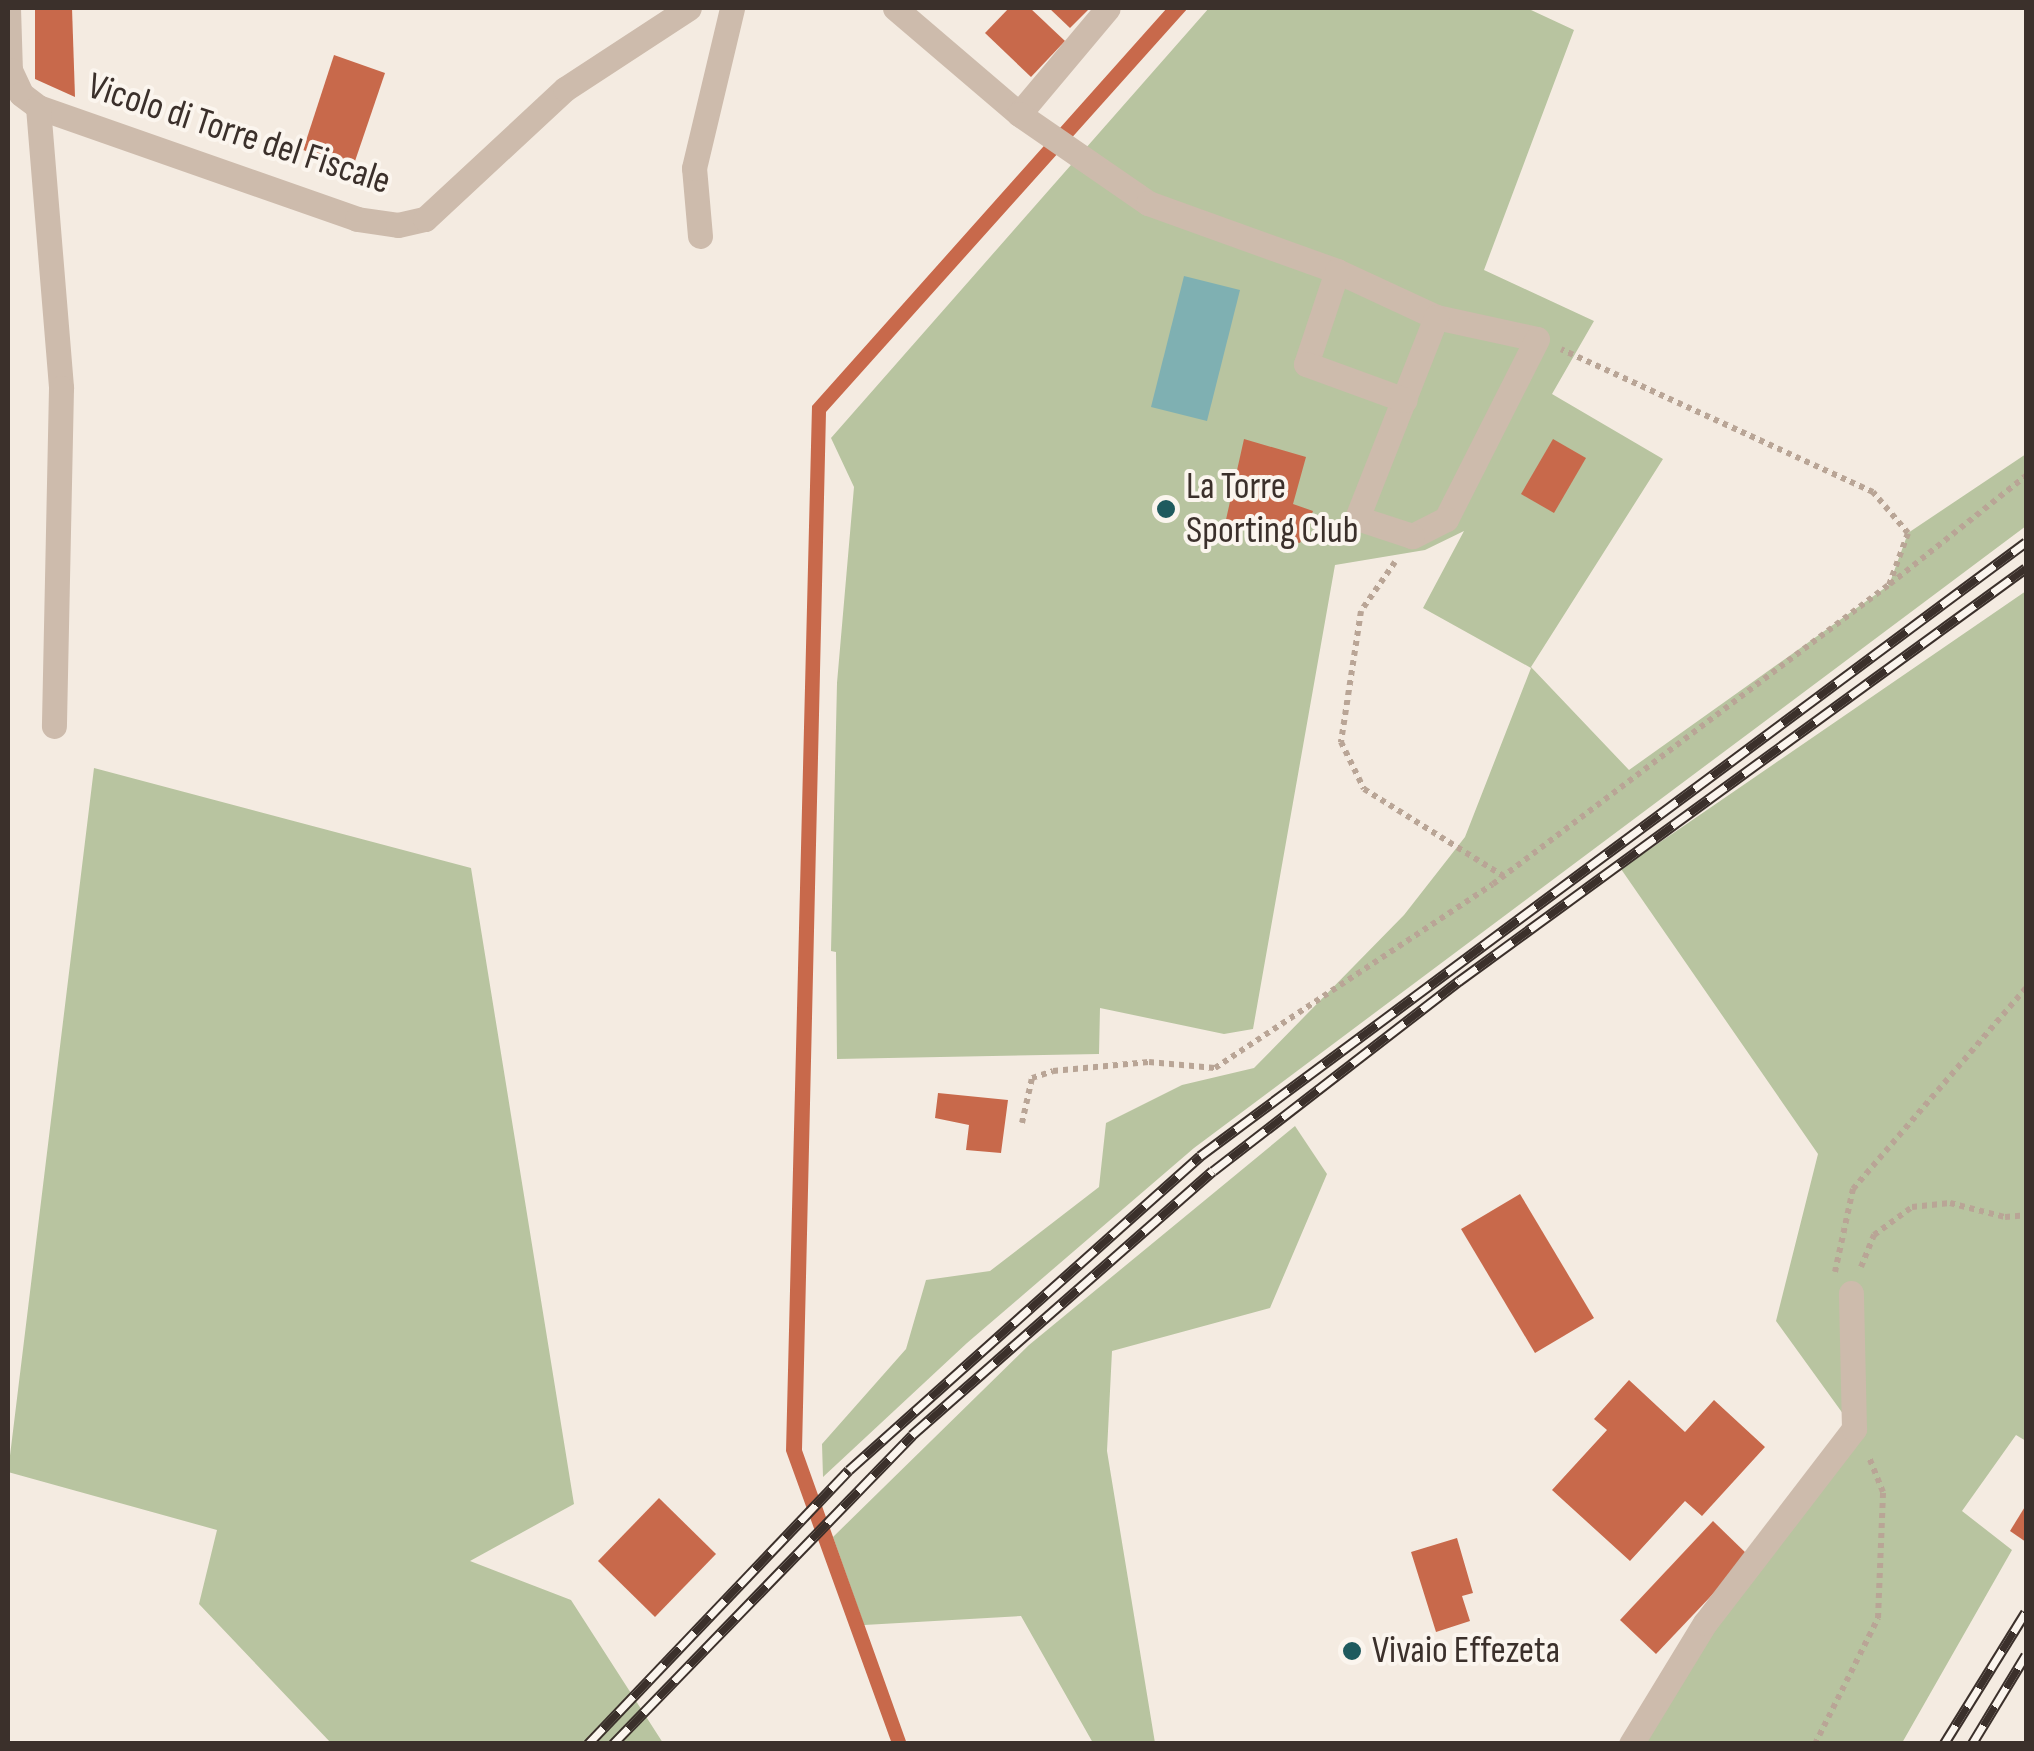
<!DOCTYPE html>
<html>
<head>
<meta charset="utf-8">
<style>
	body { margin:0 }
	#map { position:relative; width:2034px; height:1751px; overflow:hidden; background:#f4ebe1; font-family:"Sofia Sans Condensed",sans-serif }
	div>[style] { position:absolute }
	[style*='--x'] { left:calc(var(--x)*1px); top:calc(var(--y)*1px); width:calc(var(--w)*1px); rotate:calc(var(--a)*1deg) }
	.green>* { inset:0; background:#b8c4a0 }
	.water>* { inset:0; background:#7fb0b2 }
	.building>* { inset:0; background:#c8694b }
	.path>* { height:6px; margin-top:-3px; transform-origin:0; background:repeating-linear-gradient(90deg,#b9a596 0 5px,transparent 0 10px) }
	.minor>* { height:25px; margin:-12.5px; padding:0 12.5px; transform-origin:12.5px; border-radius:12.5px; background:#cdbbac }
	.rail>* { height:11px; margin-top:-5.5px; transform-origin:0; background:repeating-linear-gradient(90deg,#fbf5ee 0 22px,#3b302b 0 44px); box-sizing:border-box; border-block:2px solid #3b302b }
	.dots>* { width:28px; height:28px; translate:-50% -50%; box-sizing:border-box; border:5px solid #fbf5ee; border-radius:50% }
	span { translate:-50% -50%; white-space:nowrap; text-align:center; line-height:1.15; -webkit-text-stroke:8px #fbf5ee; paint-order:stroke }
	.street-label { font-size:38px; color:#3b302b }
	.poi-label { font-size:38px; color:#3b302b }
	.left { translate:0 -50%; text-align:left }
	.frame { position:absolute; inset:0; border:10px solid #3b302b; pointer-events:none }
</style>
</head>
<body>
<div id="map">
	<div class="green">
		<div style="clip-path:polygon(1209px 8px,1546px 8px,1531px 10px,1574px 30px,1484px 270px,1594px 321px,1552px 394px,1663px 459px,1531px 667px,1629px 770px,1889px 585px,1908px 533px,2026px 454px,2026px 526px,1194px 1148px,967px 1343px,823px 1477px,822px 1444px,906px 1349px,926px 1280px,990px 1271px,1099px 1187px,1106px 1123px,1182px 1085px,1254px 1068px,1404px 915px,1465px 837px,1531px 668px,1423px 608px,1464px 531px,1425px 550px,1335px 565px,1253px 1029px,1224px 1034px,1100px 1008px,1099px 1054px,837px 1059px,836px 952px,831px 951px,837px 683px,854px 487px,831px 438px)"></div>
		<div style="clip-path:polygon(2026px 591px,2026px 1441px,2016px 1435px,1962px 1511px,2012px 1550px,1902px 1743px,1633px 1743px,1854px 1429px,1776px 1321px,1818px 1154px,1621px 869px)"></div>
		<div style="clip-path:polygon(94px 768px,471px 868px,574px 1504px,470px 1561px,571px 1600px,663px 1743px,331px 1743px,199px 1604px,217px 1530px,8px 1472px)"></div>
		<div style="clip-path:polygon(1295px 1126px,1327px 1174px,1270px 1308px,1112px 1351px,1107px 1451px,1155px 1743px,1093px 1743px,1021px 1616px,864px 1625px,833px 1537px,1029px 1345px)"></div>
	</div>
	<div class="water">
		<div style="clip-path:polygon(1184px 276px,1240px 290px,1207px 421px,1151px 407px)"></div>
	</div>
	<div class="building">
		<div style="clip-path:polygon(35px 8px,72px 8px,75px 97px,35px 79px)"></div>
		<div style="clip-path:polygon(1009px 8px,1030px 8px,1065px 41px,1031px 77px,985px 33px)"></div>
		<div style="clip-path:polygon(1049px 8px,1090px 8px,1070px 28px)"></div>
		<div style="clip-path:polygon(1167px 8px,1188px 8px,826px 412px,802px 1450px,907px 1744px,892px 1744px,786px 1451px,812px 406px)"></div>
		<div style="clip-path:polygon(334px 55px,385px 73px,353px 167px,303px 150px)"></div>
		<div style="clip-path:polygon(1244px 439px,1306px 457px,1293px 504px,1313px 511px,1300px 543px,1225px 524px)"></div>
		<div style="clip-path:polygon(1553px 439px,1586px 458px,1554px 513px,1521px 494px)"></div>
		<div style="clip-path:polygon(938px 1093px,1008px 1100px,1001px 1153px,966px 1150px,969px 1125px,935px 1118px)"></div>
		<div style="clip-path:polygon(1520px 1194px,1594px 1318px,1535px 1353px,1461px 1229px)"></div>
		<div style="clip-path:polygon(1629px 1380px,1685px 1432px,1714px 1400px,1765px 1447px,1702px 1516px,1685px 1501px,1630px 1561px,1552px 1490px,1607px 1430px,1594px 1419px)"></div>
		<div style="clip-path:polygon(659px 1498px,716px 1554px,655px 1617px,598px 1561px)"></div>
		<div style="clip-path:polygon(2026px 1505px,2026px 1542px,2010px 1531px)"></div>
		<div style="clip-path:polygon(1713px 1521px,1749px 1556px,1656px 1654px,1620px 1620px)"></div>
		<div style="clip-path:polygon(1457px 1538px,1473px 1593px,1462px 1596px,1470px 1621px,1436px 1632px,1411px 1552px)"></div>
	</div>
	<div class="path">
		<div style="--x:1395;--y:562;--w:60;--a:124.8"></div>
		<div style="--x:1361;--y:611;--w:133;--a:98.7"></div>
		<div style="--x:1341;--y:742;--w:52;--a:63.9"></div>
		<div style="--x:1364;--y:789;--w:164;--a:32"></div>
		<div style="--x:1890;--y:584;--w:174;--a:-38.5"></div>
		<div style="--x:1022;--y:1123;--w:46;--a:-77.5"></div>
		<div style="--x:1032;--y:1078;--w:22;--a:-18"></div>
		<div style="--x:1053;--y:1071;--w:96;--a:-5.4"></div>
		<div style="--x:1149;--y:1062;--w:66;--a:5.2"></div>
		<div style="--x:1215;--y:1068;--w:333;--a:-33.5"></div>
		<div style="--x:1493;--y:884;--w:496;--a:-37.1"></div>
		<div style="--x:1889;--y:585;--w:55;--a:-69.9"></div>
		<div style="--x:1908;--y:533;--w:54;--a:-130.5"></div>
		<div style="--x:1873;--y:492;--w:343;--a:-155.4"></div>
		<div style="--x:1861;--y:1267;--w:35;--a:-68"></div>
		<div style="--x:1874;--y:1235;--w:47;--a:-36.4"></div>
		<div style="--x:1912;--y:1207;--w:38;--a:-6"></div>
		<div style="--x:1950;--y:1203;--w:57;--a:14.3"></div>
		<div style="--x:2005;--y:1217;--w:21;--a:-5"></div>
		<div style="--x:1835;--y:1272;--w:85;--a:-77.8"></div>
		<div style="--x:1853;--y:1189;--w:265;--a:-49.3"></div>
		<div style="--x:1815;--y:1744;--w:141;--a:-63.4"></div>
		<div style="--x:1878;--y:1618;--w:126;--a:-87.7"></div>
		<div style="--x:1883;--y:1492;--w:37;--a:-112"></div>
	</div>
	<div class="minor">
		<div style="--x:8;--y:8;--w:62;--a:88.2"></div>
		<div style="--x:10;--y:70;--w:26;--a:65"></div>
		<div style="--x:21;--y:94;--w:21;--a:37"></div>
		<div style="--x:38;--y:107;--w:338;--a:19.3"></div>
		<div style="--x:357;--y:219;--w:41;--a:8.3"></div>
		<div style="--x:398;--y:225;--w:28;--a:-13"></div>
		<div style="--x:425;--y:219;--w:191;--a:-42.9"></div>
		<div style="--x:565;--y:89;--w:148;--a:-33.2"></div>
		<div style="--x:895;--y:8;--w:163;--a:40.5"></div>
		<div style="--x:1019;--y:114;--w:138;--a:-50"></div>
		<div style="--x:38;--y:107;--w:282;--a:85.3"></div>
		<div style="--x:61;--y:388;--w:338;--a:91.2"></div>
		<div style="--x:1019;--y:114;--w:157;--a:34.6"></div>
		<div style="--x:1148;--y:203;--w:201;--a:19.8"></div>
		<div style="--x:1337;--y:271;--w:109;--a:24.9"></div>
		<div style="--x:1436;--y:317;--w:103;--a:12.3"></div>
		<div style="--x:1537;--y:339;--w:202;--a:116.8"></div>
		<div style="--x:1446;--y:519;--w:38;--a:153"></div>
		<div style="--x:1412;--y:536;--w:58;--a:-161.9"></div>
		<div style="--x:1357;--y:518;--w:216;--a:-68.5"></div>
		<div style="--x:700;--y:236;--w:68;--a:-95"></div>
		<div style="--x:694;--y:168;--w:164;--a:-76.6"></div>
		<div style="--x:1337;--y:271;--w:98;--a:108.4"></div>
		<div style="--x:1306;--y:364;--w:105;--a:20"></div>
		<div style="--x:1631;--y:1744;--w:142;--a:-58.6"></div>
		<div style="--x:1705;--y:1623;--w:245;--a:-52.5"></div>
		<div style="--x:1854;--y:1429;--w:136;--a:-91.3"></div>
	</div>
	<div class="rail">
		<div style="--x:588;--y:1744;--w:378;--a:-46.4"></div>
		<div style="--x:849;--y:1470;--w:471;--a:-41.8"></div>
		<div style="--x:1200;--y:1156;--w:1029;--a:-36.62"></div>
		<div style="--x:613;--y:1744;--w:430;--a:-45.9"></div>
		<div style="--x:912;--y:1435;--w:400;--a:-41.3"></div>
		<div style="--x:1213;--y:1171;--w:311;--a:-37.7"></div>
		<div style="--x:1459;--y:981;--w:701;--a:-36.07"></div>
		<div style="--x:1944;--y:1744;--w:155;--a:-58.2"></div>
		<div style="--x:1972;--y:1744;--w:104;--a:-58.8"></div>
	</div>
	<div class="dots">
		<div style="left:1166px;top:509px;background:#1f5a5e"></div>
		<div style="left:1352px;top:1651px;background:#1f5a5e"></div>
	</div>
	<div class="street-label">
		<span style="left:239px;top:134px;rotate:18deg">Vicolo di Torre del Fiscale</span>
	</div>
	<div class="poi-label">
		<span class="left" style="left:1186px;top:509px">La Torre<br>Sporting Club</span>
		<span class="left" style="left:1372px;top:1651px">Vivaio Effezeta</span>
	</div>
	<div class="frame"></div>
</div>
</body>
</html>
